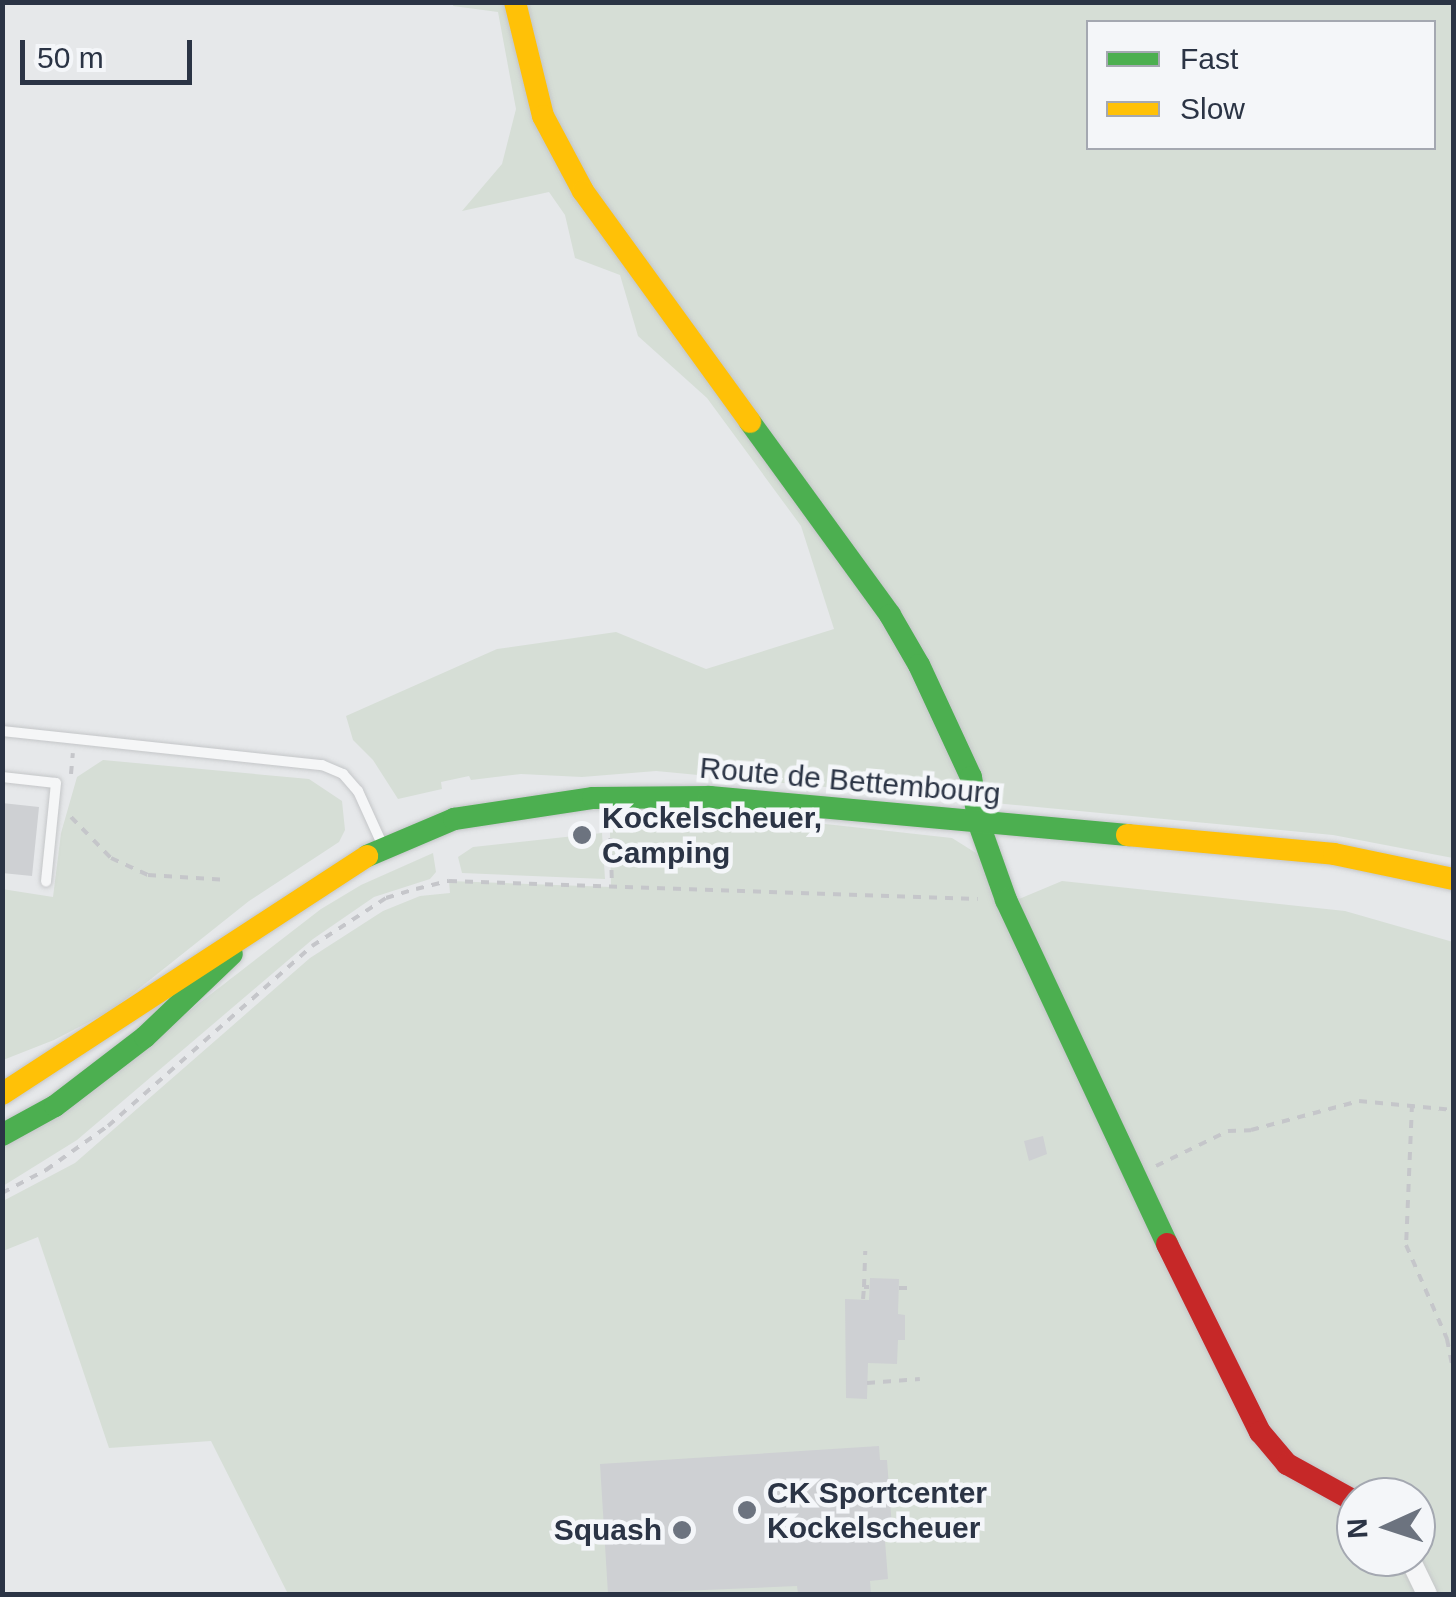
<!DOCTYPE html>
<html>
<head>
<meta charset="utf-8">
<style>
	body { margin:0 }
	#map { position:relative; width:1456px; height:1597px; overflow:hidden; background:#e6e8ea; font-family:Arial,sans-serif }
	div>[style] { position:absolute }
	[style*='--x'] { left:calc(var(--x)*1px); top:calc(var(--y)*1px); width:calc(var(--w)*1px); rotate:calc(var(--a)*1deg) }
	.green>* { inset:0; background:#d6ded6 }
	.building>* { inset:0; background:#ced0d3 }
	.path>* { height:4px; margin-top:-2px; transform-origin:0; background:repeating-linear-gradient(90deg,#c5c6ca 0 8px,transparent 0 16px) }
	.roads { filter:drop-shadow(0 0 2px #c4c6c8) drop-shadow(0 0 2px #c4c6c8) }
	.lane>* { height:10px; margin:-5px; padding:0 5px; transform-origin:5px; border-radius:5px; background:#f5f6f7 }
	.street>* { height:20px; margin:-10px; padding:0 10px; transform-origin:10px; border-radius:10px; background:#f5f6f7 }
	.fast>* { height:22px; margin:-11px; padding:0 11px; transform-origin:11px; border-radius:11px; background:#4caf50 }
	.slow>* { height:22px; margin:-11px; padding:0 11px; transform-origin:11px; border-radius:11px; background:#ffc107 }
	.jam>* { height:22px; margin:-11px; padding:0 11px; transform-origin:11px; border-radius:11px; background:#c62828 }
	.dots>* { width:28px; height:28px; translate:-50% -50%; box-sizing:border-box; border:5px solid #f4f6f9; border-radius:50% }
	span { translate:-50% -50%; white-space:nowrap; text-align:center; line-height:1.15; -webkit-text-stroke:9px #f4f6f9; paint-order:stroke }
	.street-label { font-size:30px; color:#2b3445 }
	.poi-label { font-size:30px; color:#2b3445; font-weight:700 }
	.left { translate:0 -50%; text-align:left }
	.right { translate:-100% -50%; text-align:right }
	.frame { position:absolute; inset:0; border:5px solid #2b3445; pointer-events:none }
	.legend { position:absolute; left:1086px; top:20px; width:350px; height:130px; box-sizing:border-box; background:#f4f6f9; border:2px solid #a4a8b1; margin:0; padding:12px 18px; list-style:none; font-size:30px; color:#2b3445 }
	.legend li { display:flex; align-items:center; gap:20px; height:50px }
	.legend b { width:50px; border:2px solid #a4a8b1 }
	.north { position:absolute; left:1336px; top:1477px; width:100px; height:100px; box-sizing:border-box; background:#f4f6f9; border:2px solid #a4a8b1; border-radius:50%; rotate:267deg; font-size:28px; font-weight:700; line-height:40px; text-align:center; color:#2b3445 }
	.north::after { content:''; display:block; margin:auto; width:35px; height:45px; background:#6c737f; clip-path:polygon(50% 0,100% 100%,50% 72%,0 100%) }
	.scale { position:absolute; left:20px; top:40px; width:172px; height:45px; box-sizing:border-box; border:5px solid #2b3445; border-top:0; padding-left:12px; font-size:30px; line-height:35px; white-space:nowrap; color:#2b3445; -webkit-text-stroke:8px #f4f6f9; paint-order:stroke }
</style>
</head>
<body>
<div id="map">
	<div class="green">
		<div style="clip-path:polygon(evenodd,454px 3px,1453px 3px,1453px 858px,1333px 835px,656px 771px,582px 777px,521px 774px,471px 780px,469px 776px,441px 782px,442px 789px,398px 799px,373px 760px,353px 740px,346px 716px,497px 649px,616px 632px,706px 669px,834px 629px,801px 526px,707px 398px,638px 336px,620px 275px,575px 258px,565px 215px,549px 192px,462px 211px,502px 164px,516px 109px,498px 12px,453px 6px,454px 3px,1088px 22px,1434px 22px,1434px 148px,1088px 148px,1088px 22px)"></div>
		<div style="clip-path:polygon(103px 760px,309px 779px,342px 801px,345px 830px,339px 842px,249px 901px,112px 1010px,54px 1040px,3px 1060px,2px 889px,53px 897px,61px 833px,77px 777px)"></div>
		<div style="clip-path:polygon(evenodd,708px 811px,952px 838px,976px 853px,1019px 899px,1062px 881px,1345px 911px,1453px 942px,1453px 1594px,288px 1594px,211px 1441px,109px 1448px,38px 1237px,3px 1251px,3px 1201px,75px 1163px,310px 958px,383px 911px,420px 896px,450px 893px,449px 881px,611px 887px,610px 832px,623px 817px,642px 812px,708px 811px,1356px 1497px,1416px 1497px,1416px 1557px,1356px 1557px,1356px 1497px)"></div>
		<div style="clip-path:polygon(602px 833px,605px 879px,462px 873px,458px 857px,473px 847px)"></div>
		<div style="clip-path:polygon(433px 853px,436px 872px,430px 879px,374px 897px,313px 939px,77px 1140px,3px 1186px,3px 1145px,109px 1073px,321px 909px,361px 885px)"></div>
	</div>
	<div class="building">
		<div style="clip-path:polygon(2px 803px,39px 807px,32px 876px,2px 873px)"></div>
		<div style="clip-path:polygon(1043px 1136px,1047px 1154px,1029px 1161px,1024px 1141px)"></div>
		<div style="clip-path:polygon(870px 1278px,899px 1279px,898px 1314px,905px 1315px,905px 1340px,898px 1340px,897px 1364px,868px 1363px,867px 1399px,846px 1398px,845px 1299px,869px 1300px)"></div>
		<div style="clip-path:polygon(879px 1446px,880px 1460px,887px 1460px,892px 1527px,884px 1528px,888px 1579px,870px 1581px,871px 1594px,798px 1594px,797px 1586px,608px 1594px,600px 1464px)"></div>
	</div>
	<div class="path">
		<div style="--x:71;--y:774;--w:21;--a:-85"></div>
		<div style="--x:71;--y:817;--w:57;--a:45.7"></div>
		<div style="--x:111;--y:858;--w:41;--a:24.7"></div>
		<div style="--x:148;--y:875;--w:80;--a:3.6"></div>
		<div style="--x:610;--y:822;--w:65;--a:88.2"></div>
		<div style="--x:1412;--y:1104;--w:141;--a:92.4"></div>
		<div style="--x:1406;--y:1245;--w:103;--a:66.4"></div>
		<div style="--x:1447;--y:1339;--w:36;--a:79"></div>
		<div style="--x:1156;--y:1166;--w:80;--a:-25.9"></div>
		<div style="--x:1228;--y:1131;--w:23;--a:-2"></div>
		<div style="--x:1251;--y:1130;--w:112;--a:-15"></div>
		<div style="--x:1359;--y:1101;--w:95;--a:5.4"></div>
		<div style="--x:2;--y:1193;--w:50;--a:-27.6"></div>
		<div style="--x:46;--y:1170;--w:76;--a:-35.4"></div>
		<div style="--x:108;--y:1126;--w:272;--a:-41.4"></div>
		<div style="--x:312;--y:946;--w:88;--a:-33"></div>
		<div style="--x:386;--y:898;--w:31;--a:-17"></div>
		<div style="--x:416;--y:889;--w:34;--a:-14"></div>
		<div style="--x:449;--y:881;--w:529;--a:1.95"></div>
		<div style="--x:864;--y:1287;--w:36;--a:-88"></div>
		<div style="--x:899;--y:1288;--w:12;--a:0"></div>
		<div style="--x:863;--y:1299;--w:12;--a:-85"></div>
		<div style="--x:864;--y:1287;--w:5;--a:0"></div>
		<div style="--x:867;--y:1383;--w:53;--a:-4.3"></div>
	</div>
	<div class="roads">
		<div class="lane">
			<div style="--x:2;--y:731;--w:322;--a:6.1"></div>
			<div style="--x:322;--y:765;--w:23;--a:23"></div>
			<div style="--x:343;--y:774;--w:23;--a:49"></div>
			<div style="--x:358;--y:791;--w:60;--a:65.6"></div>
			<div style="--x:2;--y:777;--w:54;--a:6.3"></div>
			<div style="--x:56;--y:783;--w:99;--a:95.8"></div>
		</div>
		<div class="street">
			<div style="--x:1409;--y:1557;--w:41;--a:64.1"></div>
		</div>
		<div class="fast">
			<div style="--x:750;--y:422;--w:238;--a:54"></div>
			<div style="--x:890;--y:615;--w:58;--a:59.9"></div>
			<div style="--x:919;--y:665;--w:123;--a:65.1"></div>
			<div style="--x:971;--y:777;--w:48;--a:80.3"></div>
			<div style="--x:979;--y:824;--w:81;--a:70.4"></div>
			<div style="--x:1006;--y:900;--w:380;--a:64.9"></div>
			<div style="--x:367;--y:856;--w:95;--a:-23"></div>
			<div style="--x:454;--y:819;--w:141;--a:-8.6"></div>
			<div style="--x:593;--y:798;--w:117;--a:-0.5"></div>
			<div style="--x:710;--y:797;--w:419;--a:5.2"></div>
			<div style="--x:2;--y:1135;--w:60;--a:-28.7"></div>
			<div style="--x:55;--y:1106;--w:113;--a:-37.5"></div>
			<div style="--x:145;--y:1037;--w:120;--a:-43.7"></div>
		</div>
		<div class="slow">
			<div style="--x:515;--y:2;--w:117;--a:76.2"></div>
			<div style="--x:543;--y:116;--w:85;--a:61.9"></div>
			<div style="--x:583;--y:191;--w:285;--a:54.1"></div>
			<div style="--x:1127;--y:835;--w:208;--a:5.2"></div>
			<div style="--x:1334;--y:854;--w:123;--a:11.8"></div>
			<div style="--x:2;--y:1094;--w:436;--a:-33.1"></div>
		</div>
		<div class="jam">
			<div style="--x:1167;--y:1244;--w:210;--a:63.7"></div>
			<div style="--x:1260;--y:1432;--w:42;--a:49.8"></div>
			<div style="--x:1287;--y:1464;--w:79;--a:28.8"></div>
		</div>
	</div>
	<div class="dots">
		<div style="left:582px;top:835px;background:#6c737f"></div>
		<div style="left:747px;top:1510px;background:#6c737f"></div>
		<div style="left:682px;top:1530px;background:#6c737f"></div>
	</div>
	<div class="street-label">
		<span style="left:850px;top:781px;rotate:5deg">Route de Bettembourg</span>
	</div>
	<div class="poi-label">
		<span class="left" style="left:602px;top:835px">Kockelscheuer,<br>Camping</span>
		<span class="left" style="left:767px;top:1510px">CK Sportcenter<br>Kockelscheuer</span>
		<span class="right" style="left:662px;top:1530px">Squash</span>
	</div>
	<div class="frame"></div>
	<ul class="legend">
	<li><b style="height:12px;background:#4caf50"></b>Fast</li>
	<li><b style="height:12px;background:#ffc107"></b>Slow</li>
	</ul>
	<div class="north">N</div>
	<div class="scale">50 m</div>
</div>
</body>
</html>
